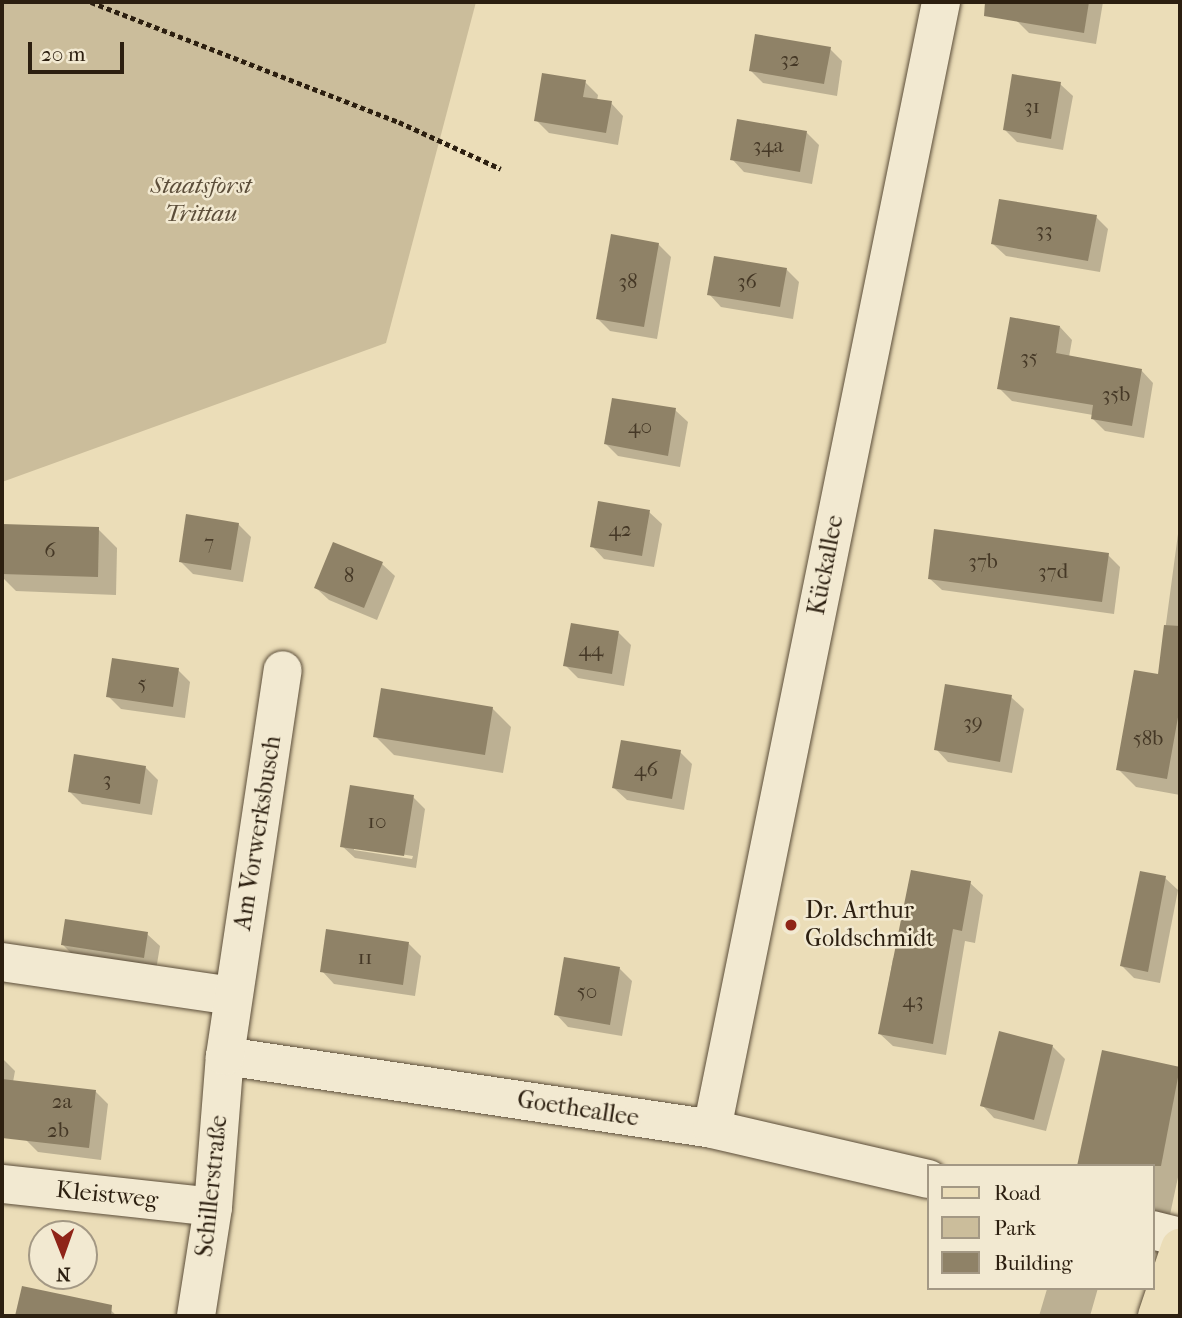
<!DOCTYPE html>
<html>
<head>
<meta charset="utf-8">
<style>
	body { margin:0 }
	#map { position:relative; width:1182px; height:1318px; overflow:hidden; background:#ebddb8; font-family:"IM FELL French Canon",serif }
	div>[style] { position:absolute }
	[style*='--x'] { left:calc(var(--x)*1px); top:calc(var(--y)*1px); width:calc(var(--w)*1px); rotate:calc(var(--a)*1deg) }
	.green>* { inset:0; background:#cbbd9b }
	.shadow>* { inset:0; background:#0003 }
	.building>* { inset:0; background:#8f8267 }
	.path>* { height:4.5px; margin-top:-2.25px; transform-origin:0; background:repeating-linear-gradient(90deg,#2c1f10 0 5px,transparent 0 8.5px) }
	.roads { filter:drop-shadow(0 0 2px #5c4e3a) drop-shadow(0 0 2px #5c4e3a) }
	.minor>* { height:38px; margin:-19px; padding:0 19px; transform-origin:19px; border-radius:19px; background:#f2e9d1 }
	.major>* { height:38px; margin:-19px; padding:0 19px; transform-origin:19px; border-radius:19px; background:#ebddb8 }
	.dots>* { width:19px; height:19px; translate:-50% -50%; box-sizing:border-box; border:4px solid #f2e9d1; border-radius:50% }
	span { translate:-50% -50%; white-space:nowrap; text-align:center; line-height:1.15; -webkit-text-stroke:5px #f2e9d1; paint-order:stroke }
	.number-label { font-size:21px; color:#453826 }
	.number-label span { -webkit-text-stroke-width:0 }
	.park-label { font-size:24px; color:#5c4e3a; font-style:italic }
	.street-label { font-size:24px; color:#2c1f10 }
	.poi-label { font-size:24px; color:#2c1f10 }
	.left { translate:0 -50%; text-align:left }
	.frame { position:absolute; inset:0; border:4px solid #2c1f10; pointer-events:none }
	.legend { position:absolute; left:927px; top:1164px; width:228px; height:126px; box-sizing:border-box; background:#f2e9d1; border:2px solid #a39884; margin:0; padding:9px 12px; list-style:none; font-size:21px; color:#2c1f10 }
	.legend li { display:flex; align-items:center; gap:14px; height:35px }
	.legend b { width:35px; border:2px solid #a39884 }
	.north { position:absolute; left:28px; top:1220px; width:70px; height:70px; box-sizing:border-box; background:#f2e9d1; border:2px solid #a39884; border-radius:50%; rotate:179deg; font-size:19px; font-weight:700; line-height:28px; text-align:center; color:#2c1f10 }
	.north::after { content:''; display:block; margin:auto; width:24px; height:32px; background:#8f2418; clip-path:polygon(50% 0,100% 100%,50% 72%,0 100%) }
	.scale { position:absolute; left:28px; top:42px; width:96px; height:32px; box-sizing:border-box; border:4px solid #2c1f10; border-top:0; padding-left:9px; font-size:21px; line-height:24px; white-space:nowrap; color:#2c1f10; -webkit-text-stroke:5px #f2e9d1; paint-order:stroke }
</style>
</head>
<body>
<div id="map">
	<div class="green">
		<div style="clip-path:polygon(2px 2px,476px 2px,386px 343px,2px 482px)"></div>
	</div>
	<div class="shadow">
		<div style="clip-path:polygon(1019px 2px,1103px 2px,1096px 44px,1029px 33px,1016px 20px)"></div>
		<div style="clip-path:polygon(830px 49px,842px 61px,837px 96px,763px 83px,751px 71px)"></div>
		<div style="clip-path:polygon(585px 82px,598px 95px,597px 101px,611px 103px,623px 116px,618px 145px,549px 133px,536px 120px)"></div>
		<div style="clip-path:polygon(1060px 84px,1073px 96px,1063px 150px,1017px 142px,1005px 130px)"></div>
		<div style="clip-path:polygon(806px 132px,819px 145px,812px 184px,744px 172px,732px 159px)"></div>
		<div style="clip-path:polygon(1096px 217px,1108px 229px,1100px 272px,1006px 256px,993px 244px)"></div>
		<div style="clip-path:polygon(658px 244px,671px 257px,657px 339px,610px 331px,598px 319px)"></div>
		<div style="clip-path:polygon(786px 269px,799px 282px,793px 319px,721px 307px,709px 294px)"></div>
		<div style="clip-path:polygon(1060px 327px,1072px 340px,1069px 357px,1141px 370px,1153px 383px,1144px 438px,1105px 431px,1092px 418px,1093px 415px,1012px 401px,999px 388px)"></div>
		<div style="clip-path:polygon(675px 410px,688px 422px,680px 467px,618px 456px,606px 444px)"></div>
		<div style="clip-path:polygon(649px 512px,662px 524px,654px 567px,604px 559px,592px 546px)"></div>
		<div style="clip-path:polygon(1180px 519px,1180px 795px,1136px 787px,1118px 769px,1159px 676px)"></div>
		<div style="clip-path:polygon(238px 524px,251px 537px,243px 582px,193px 574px,181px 562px)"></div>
		<div style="clip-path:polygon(2px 526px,98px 529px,117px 548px,116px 595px,16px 591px,2px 577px)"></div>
		<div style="clip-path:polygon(334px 544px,382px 564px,395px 576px,377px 620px,329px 600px,316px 588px)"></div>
		<div style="clip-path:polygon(1108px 555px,1120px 567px,1114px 614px,942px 590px,929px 578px)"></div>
		<div style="clip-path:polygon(619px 633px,631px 645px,624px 686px,578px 678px,565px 665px)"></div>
		<div style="clip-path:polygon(178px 670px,190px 682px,185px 718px,121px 709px,108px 696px)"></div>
		<div style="clip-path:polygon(1011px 697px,1024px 709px,1012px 773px,948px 762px,936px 749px)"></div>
		<div style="clip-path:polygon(492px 708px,511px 727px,503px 773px,394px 755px,375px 736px)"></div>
		<div style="clip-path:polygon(680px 752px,692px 764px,684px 810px,627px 800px,614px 788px)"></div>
		<div style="clip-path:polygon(145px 767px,158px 780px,152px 815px,82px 804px,70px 792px)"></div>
		<div style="clip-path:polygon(evenodd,413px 797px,425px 809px,416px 868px,355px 858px,342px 846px,413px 797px,354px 847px,413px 856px,412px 859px,354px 850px,354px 847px)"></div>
		<div style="clip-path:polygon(1165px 878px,1178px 890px,1160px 983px,1134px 978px,1122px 966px)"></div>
		<div style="clip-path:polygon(970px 883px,983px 895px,975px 943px,965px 941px,946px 1055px,893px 1046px,880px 1034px,893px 958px,897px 959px)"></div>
		<div style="clip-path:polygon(147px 934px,160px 946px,156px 970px,75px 957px,63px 945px)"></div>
		<div style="clip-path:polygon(409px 944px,421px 956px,415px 996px,334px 984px,322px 971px)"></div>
		<div style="clip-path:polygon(619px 968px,632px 981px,622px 1036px,568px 1027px,556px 1014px)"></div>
		<div style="clip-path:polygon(1052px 1046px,1065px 1059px,1046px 1131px,994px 1118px,982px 1105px)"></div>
		<div style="clip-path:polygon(1103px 1052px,1180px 1068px,1180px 1168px,1168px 1224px,1152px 1221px,1152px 1166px)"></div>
		<div style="clip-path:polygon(2px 1058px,15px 1071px,13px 1082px,96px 1092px,108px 1104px,101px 1160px,38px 1152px,26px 1140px,27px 1130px,2px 1127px)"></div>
		<div style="clip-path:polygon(23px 1288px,105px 1305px,117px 1316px,17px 1316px)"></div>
		<div style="clip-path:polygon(1044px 1288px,1098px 1288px,1090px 1316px,1039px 1316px,1047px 1289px)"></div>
	</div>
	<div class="building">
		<div style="clip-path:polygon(985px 2px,1089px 2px,1084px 33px,984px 16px)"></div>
		<div style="clip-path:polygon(755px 34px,831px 47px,824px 84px,749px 71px)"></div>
		<div style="clip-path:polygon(542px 73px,586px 80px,583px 97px,612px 101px,606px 133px,534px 121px)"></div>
		<div style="clip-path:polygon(1012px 74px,1061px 82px,1051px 139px,1003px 130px)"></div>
		<div style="clip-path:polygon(737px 119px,807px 131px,800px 172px,730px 160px)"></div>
		<div style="clip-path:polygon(999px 199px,1097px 215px,1088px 261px,991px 244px)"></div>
		<div style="clip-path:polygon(611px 234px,659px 243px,644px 327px,596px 319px)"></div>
		<div style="clip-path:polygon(714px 256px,787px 268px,780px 307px,707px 295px)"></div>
		<div style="clip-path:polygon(1010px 317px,1060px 326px,1056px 353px,1142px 369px,1132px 426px,1091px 419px,1093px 405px,997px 389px)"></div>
		<div style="clip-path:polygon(612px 398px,676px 408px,668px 456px,604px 444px)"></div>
		<div style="clip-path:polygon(598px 501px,650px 510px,642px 556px,590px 547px)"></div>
		<div style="clip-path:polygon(186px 514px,239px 523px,231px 570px,179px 562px)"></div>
		<div style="clip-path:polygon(2px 524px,99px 527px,98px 577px,2px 574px)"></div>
		<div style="clip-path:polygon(934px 529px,1109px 553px,1102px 602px,928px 579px)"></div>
		<div style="clip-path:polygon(333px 542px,383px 562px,364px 608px,314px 588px)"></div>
		<div style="clip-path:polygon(571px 623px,619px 631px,612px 674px,563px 666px)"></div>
		<div style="clip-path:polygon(1164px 625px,1180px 626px,1180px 706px,1167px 779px,1116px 770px,1134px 670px,1158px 674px)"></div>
		<div style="clip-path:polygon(112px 658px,179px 668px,173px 707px,106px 697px)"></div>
		<div style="clip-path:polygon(945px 684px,1012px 695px,1000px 762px,934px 750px)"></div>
		<div style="clip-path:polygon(381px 688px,493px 707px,485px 755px,373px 737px)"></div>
		<div style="clip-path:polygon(621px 740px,681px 750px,672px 799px,612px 788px)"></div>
		<div style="clip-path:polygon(74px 754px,146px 766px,140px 804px,68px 792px)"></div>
		<div style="clip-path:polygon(350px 785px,414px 795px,404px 856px,340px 847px)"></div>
		<div style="clip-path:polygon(911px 870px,971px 881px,962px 931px,953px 929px,933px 1044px,878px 1034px)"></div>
		<div style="clip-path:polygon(1140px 871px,1166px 876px,1148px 972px,1120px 966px)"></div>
		<div style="clip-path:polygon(65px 919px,148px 932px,144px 958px,61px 945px)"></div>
		<div style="clip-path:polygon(326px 929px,409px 942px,403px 985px,320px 972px)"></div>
		<div style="clip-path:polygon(564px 957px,620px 967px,610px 1025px,554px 1015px)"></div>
		<div style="clip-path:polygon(999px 1031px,1053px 1045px,1034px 1120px,980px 1106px)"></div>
		<div style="clip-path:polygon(1102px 1050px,1180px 1067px,1161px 1166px,1077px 1166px)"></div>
		<div style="clip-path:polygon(2px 1079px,96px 1090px,89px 1148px,2px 1138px)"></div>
		<div style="clip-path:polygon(22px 1286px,112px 1305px,111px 1316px,15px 1316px)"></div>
	</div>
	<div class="path">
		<div style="--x:91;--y:2;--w:331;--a:21.3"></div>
		<div style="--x:399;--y:122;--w:112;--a:24.7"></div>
	</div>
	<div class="roads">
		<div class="minor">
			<div style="--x:2;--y:962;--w:233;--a:8.4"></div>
			<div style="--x:225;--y:1056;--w:492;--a:8.5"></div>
			<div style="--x:712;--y:1129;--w:222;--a:13"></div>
			<div style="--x:712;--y:1129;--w:1150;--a:-78.51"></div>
			<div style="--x:2;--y:1184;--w:212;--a:6.2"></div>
			<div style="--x:1152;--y:1230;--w:29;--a:14"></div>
			<div style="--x:196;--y:1316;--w:110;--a:-81.1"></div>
			<div style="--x:213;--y:1207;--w:151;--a:-85.5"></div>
			<div style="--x:225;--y:1056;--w:390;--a:-81.5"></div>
		</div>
		<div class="major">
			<div style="--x:1157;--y:1316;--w:72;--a:-71.3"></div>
		</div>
	</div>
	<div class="dots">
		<div style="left:791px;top:925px;background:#8f2418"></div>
	</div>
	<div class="number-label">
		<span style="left:790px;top:59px">32</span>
		<span style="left:1032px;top:106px">31</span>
		<span style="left:768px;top:145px">34a</span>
		<span style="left:1044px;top:230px">33</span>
		<span style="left:628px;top:281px">38</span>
		<span style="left:747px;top:281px">36</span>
		<span style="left:1029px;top:357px">35</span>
		<span style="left:1116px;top:394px">35b</span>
		<span style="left:640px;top:426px">40</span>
		<span style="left:620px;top:529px">42</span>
		<span style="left:209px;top:542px">7</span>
		<span style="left:50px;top:550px">6</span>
		<span style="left:983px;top:561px">37b</span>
		<span style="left:1053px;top:571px">37d</span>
		<span style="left:349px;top:575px">8</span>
		<span style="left:591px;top:649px">44</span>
		<span style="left:142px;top:683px">5</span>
		<span style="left:973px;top:722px">39</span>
		<span style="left:1148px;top:738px">58b</span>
		<span style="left:646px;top:769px">46</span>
		<span style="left:107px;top:779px">3</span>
		<span style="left:377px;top:821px">10</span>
		<span style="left:365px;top:957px">11</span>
		<span style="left:587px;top:991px">50</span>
		<span style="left:913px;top:1000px">43</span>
		<span style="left:62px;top:1101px">2a</span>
		<span style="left:58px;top:1130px">2b</span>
	</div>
	<div class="park-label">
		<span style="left:201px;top:200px">Staatsforst<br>Trittau</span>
	</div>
	<div class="street-label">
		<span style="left:826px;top:565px;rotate:-79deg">Kückallee</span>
		<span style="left:258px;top:833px;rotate:-81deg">Am Vorwerksbusch</span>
		<span style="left:578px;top:1109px;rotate:9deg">Goetheallee</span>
		<span style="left:212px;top:1186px;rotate:-84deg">Schillerstraße</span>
		<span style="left:107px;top:1195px;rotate:6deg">Kleistweg</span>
	</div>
	<div class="poi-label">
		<span class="left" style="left:805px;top:925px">Dr. Arthur<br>Goldschmidt</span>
	</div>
	<div class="frame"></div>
	<ul class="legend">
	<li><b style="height:9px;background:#ebddb8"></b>Road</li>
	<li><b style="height:19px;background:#cbbd9b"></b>Park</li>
	<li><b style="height:19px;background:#8f8267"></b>Building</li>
	</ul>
	<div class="north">N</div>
	<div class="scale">20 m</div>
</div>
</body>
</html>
